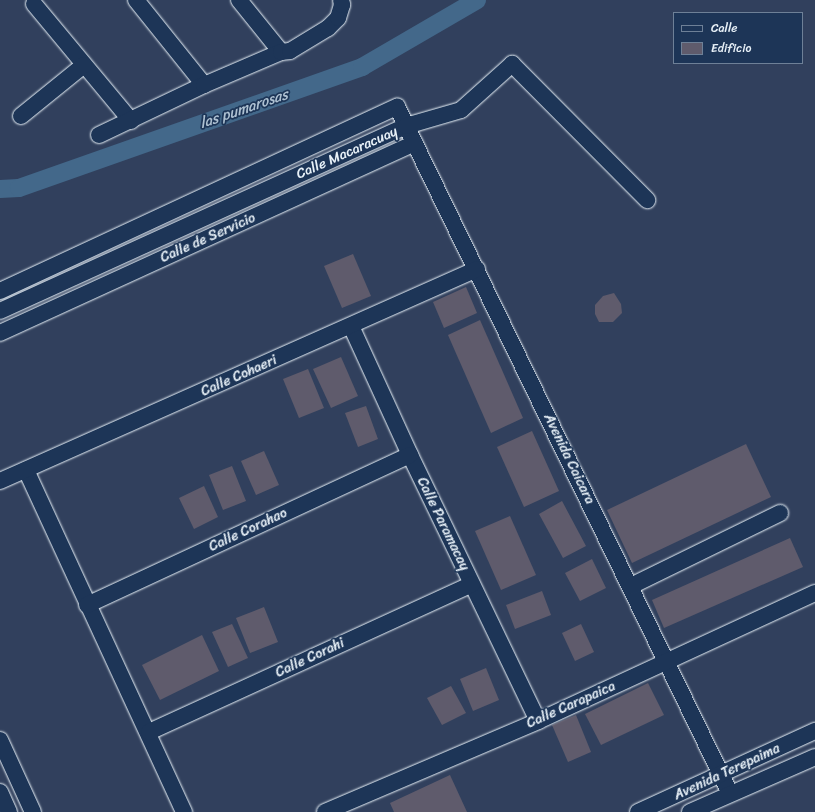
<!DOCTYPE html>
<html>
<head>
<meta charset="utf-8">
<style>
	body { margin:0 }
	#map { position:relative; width:815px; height:812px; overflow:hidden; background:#31405d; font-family:Sriracha,sans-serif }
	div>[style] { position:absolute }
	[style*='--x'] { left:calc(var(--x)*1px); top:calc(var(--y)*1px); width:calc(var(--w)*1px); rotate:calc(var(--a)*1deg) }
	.canal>* { height:18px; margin:-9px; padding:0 9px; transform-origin:9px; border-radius:9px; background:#43688a }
	.building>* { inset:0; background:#5f5b6c }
	.roads { filter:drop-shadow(0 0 1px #e8f1f8) drop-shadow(0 0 1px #e8f1f8) }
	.street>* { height:16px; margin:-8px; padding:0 8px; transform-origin:8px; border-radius:8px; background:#1d3557 }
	span { translate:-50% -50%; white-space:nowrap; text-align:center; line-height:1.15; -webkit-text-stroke:3.5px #1d3557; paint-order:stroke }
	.street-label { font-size:14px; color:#e8f1f8 }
	.water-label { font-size:15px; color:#aec1d2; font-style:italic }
	.legend { position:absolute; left:673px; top:12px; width:130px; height:52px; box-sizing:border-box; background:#1d3557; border:1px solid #6e8097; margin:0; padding:5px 7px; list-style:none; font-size:12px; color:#e8f1f8 }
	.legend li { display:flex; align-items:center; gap:8px; height:20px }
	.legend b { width:20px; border:1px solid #6e8097 }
</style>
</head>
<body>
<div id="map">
	<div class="canal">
		<div style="--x:0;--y:189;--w:19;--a:-3"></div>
		<div style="--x:19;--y:188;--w:364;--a:-19.4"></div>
		<div style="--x:362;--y:67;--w:133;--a:-30.2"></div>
	</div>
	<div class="building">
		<div style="clip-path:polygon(353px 254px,371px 296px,342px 308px,324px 266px)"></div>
		<div style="clip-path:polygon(466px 287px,477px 313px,444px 328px,433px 302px)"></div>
		<div style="clip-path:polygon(614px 293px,621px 304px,622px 313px,613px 322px,599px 322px,595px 314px,595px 305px,603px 296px)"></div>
		<div style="clip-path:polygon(480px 320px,523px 418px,491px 433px,448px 335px)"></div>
		<div style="clip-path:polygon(341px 357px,358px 396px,331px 408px,313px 369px)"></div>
		<div style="clip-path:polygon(308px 369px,324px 408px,299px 418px,283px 379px)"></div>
		<div style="clip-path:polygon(366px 406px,378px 439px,358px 447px,345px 413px)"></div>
		<div style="clip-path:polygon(532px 431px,559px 491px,524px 507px,497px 447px)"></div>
		<div style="clip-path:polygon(746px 444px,771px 497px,632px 563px,607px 510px)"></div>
		<div style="clip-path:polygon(264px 451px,279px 485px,256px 495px,241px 461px)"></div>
		<div style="clip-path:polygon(232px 466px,246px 501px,223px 510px,209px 475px)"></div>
		<div style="clip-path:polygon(204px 486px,218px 517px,194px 529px,179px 498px)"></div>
		<div style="clip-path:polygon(562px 501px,586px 546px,563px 558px,539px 514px)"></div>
		<div style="clip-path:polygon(510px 516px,536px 575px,501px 590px,475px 531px)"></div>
		<div style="clip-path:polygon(790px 538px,803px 567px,664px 628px,652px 600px)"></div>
		<div style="clip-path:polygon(592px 559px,606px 588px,580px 601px,565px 573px)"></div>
		<div style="clip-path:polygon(542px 591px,551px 615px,515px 629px,506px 605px)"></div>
		<div style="clip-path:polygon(264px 607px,278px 642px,250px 653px,236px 618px)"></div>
		<div style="clip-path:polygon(232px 624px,248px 658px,228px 667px,212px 632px)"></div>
		<div style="clip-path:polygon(581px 624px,594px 652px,575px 661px,562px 633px)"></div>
		<div style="clip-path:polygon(202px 635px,219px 671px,160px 700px,142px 665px)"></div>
		<div style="clip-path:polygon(486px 668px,499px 700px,473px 711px,460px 679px)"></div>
		<div style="clip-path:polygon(648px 683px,664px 715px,601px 745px,585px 714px)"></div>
		<div style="clip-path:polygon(451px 686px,466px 713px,442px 725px,427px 698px)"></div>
		<div style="clip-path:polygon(576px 715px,591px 752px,568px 762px,552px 725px)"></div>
		<div style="clip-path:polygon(450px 775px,467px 812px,394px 812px,390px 803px)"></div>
	</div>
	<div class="roads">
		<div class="street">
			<div style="--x:136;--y:0;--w:109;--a:51.3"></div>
			<div style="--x:239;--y:0;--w:67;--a:51.1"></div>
			<div style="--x:34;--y:4;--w:152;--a:50.3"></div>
			<div style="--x:21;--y:116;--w:81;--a:-39"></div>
			<div style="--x:99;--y:135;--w:116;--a:-25.5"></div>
			<div style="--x:204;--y:85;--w:84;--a:-23.2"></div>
			<div style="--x:281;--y:52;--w:9;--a:-6"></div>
			<div style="--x:290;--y:51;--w:44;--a:-31.2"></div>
			<div style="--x:328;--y:28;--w:14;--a:-45"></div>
			<div style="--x:338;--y:18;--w:14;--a:-73"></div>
			<div style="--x:342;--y:5;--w:5;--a:-101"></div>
			<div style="--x:0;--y:291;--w:438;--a:-24.9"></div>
			<div style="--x:397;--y:107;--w:763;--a:64.11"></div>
			<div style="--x:0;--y:311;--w:446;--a:-24.5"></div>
			<div style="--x:406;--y:126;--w:57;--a:-16.2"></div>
			<div style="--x:461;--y:110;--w:69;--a:-42"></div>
			<div style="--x:512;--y:64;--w:192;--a:45.2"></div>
			<div style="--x:351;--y:326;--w:142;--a:65.4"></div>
			<div style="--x:410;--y:455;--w:295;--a:64.3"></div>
			<div style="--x:0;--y:333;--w:456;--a:-24.6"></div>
			<div style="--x:26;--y:470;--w:377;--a:65.2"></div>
			<div style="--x:0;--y:481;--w:522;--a:-23.96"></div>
			<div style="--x:631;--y:586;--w:166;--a:-26.1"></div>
			<div style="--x:87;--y:605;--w:356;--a:-24.9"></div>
			<div style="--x:149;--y:732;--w:355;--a:-24.6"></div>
			<div style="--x:0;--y:740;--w:79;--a:65.4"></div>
			<div style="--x:0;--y:792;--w:22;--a:66"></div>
			<div style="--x:325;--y:812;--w:232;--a:-23.1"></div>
			<div style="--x:538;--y:721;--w:305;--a:-24.8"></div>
			<div style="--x:638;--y:812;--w:195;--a:-24.6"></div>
			<div style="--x:690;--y:812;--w:137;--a:-23.7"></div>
		</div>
	</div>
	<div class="street-label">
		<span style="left:347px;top:153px;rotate:-24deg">Calle Macaracuay</span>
		<span style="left:208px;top:238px;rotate:-24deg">Calle de Servicio</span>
		<span style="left:239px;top:376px;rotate:-24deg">Calle Cohaeri</span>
		<span style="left:569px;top:459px;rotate:64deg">Avenida Caicara</span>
		<span style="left:443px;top:524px;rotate:64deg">Calle Paramacay</span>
		<span style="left:248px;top:530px;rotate:-25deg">Calle Corahao</span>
		<span style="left:310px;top:658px;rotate:-25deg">Calle Corahi</span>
		<span style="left:571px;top:705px;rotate:-24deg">Calle Carapaica</span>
		<span style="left:727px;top:772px;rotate:-25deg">Avenida Terepaima</span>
	</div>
	<div class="water-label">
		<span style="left:244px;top:109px;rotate:-19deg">las pumarosas</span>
	</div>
	<ul class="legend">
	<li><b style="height:5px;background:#1d3557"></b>Calle</li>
	<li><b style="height:11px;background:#5f5b6c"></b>Edificio</li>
	</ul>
</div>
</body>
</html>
